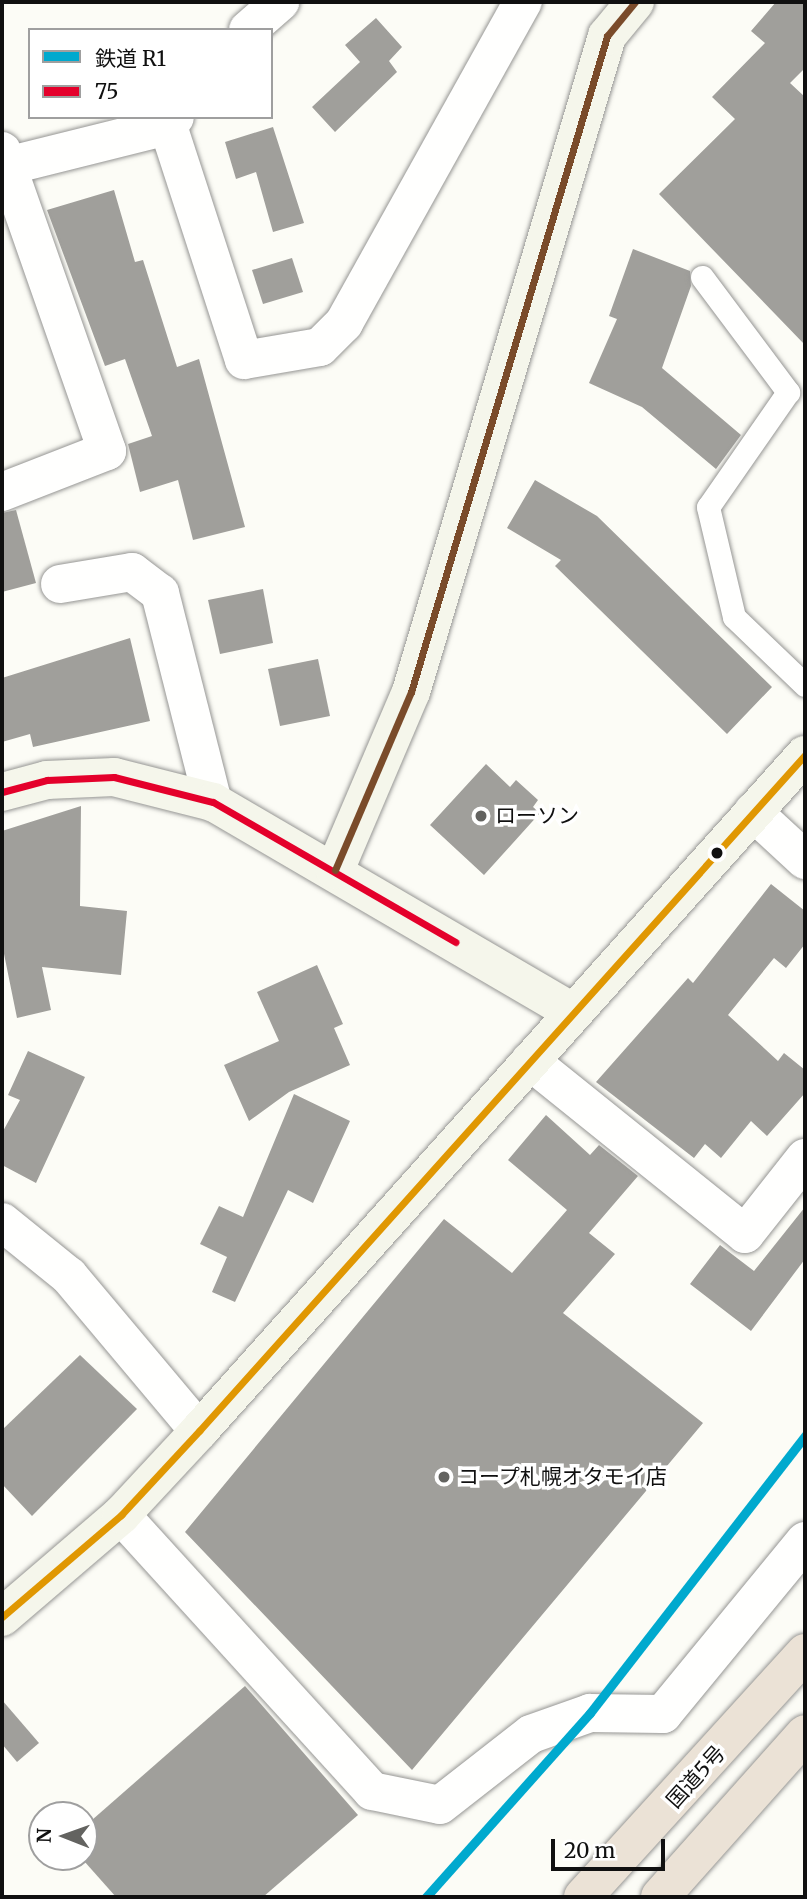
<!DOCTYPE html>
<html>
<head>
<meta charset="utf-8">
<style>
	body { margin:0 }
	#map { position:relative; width:807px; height:1899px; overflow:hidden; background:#fcfcf6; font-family:Merriweather,"Noto Sans JP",serif }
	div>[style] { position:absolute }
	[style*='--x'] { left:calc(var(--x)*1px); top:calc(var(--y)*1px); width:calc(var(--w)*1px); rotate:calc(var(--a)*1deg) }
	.building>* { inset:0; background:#a09f9b }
	.roads { filter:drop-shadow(0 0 2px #969694) drop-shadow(0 0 2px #969694) }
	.lane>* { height:23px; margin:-11.5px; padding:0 11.5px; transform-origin:11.5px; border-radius:11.5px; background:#fffffe }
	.street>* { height:38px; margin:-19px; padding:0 19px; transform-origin:19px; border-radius:19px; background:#fffffe }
	.secondary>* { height:38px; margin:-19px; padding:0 19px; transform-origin:19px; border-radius:19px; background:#f5f6eb }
	.highway>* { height:38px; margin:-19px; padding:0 19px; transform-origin:19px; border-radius:19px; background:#ebe2d6 }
	.bus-1>* { height:7px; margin:-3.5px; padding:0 3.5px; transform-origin:3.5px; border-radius:3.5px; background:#e4002b }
	.bus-2>* { height:7px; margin:-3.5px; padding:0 3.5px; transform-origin:3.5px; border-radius:3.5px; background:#7a4b2a }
	.bus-3>* { height:7px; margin:-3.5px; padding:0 3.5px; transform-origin:3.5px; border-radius:3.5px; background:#e09702 }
	.rail-1>* { height:9px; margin:-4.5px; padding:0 4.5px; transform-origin:4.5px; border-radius:4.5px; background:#00a9ce }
	.dots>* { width:19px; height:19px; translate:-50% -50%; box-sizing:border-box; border:4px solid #fff; border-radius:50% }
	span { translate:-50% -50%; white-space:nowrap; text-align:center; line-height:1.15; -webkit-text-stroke:7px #fff; paint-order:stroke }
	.poi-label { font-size:21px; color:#101010 }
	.left { translate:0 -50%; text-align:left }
	.street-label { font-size:21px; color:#101010 }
	.frame { position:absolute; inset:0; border:4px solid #101010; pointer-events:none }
	.legend { position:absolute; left:28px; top:28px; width:245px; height:91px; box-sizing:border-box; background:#fff; border:2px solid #9f9f9f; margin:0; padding:9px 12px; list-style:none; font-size:21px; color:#101010 }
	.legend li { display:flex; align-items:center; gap:14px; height:35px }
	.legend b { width:35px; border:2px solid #9f9f9f }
	.north { position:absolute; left:28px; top:1801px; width:70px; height:70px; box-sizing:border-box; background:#fff; border:2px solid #9f9f9f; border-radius:50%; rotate:271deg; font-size:19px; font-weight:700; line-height:28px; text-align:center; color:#101010 }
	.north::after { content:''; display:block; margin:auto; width:24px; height:32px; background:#636360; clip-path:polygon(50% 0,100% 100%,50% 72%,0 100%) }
	.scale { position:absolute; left:551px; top:1839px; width:114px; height:32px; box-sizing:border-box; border:4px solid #101010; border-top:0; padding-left:9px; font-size:21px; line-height:24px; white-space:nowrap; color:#101010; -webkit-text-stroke:5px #fff; paint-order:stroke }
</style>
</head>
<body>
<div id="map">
	<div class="building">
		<div style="clip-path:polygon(776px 2px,805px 2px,805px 68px,790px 83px,805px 97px,805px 345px,659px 194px,735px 119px,712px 97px,765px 43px,751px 31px)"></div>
		<div style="clip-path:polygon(376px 18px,402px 47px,389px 61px,397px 72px,335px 132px,312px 107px,360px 62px,345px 45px)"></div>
		<div style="clip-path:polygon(273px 127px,304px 223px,273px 232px,256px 172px,236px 179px,225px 142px)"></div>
		<div style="clip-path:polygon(114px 190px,135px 262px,143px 260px,177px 367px,199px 359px,245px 527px,193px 540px,178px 480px,140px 492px,128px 444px,152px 436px,125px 359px,105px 366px,47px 210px)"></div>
		<div style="clip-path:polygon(633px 249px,690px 271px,691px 286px,662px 368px,741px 435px,716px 469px,642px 407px,589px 383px,617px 319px,609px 316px)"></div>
		<div style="clip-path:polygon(292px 258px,303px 292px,263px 304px,252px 270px)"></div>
		<div style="clip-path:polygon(535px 480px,597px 516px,772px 687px,727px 734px,555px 566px,561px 560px,507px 528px)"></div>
		<div style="clip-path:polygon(16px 510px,36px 583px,2px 592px,2px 513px)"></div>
		<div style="clip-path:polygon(263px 589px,273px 643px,220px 654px,208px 600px)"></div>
		<div style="clip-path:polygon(130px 638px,150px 721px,33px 747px,30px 734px,2px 742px,2px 678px)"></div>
		<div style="clip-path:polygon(318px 659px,330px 716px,280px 726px,268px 669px)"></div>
		<div style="clip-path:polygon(486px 764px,510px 787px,516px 780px,538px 800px,533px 807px,540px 813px,484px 875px,430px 825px)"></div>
		<div style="clip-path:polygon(81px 806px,80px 906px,127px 911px,121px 975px,42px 967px,51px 1010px,17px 1018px,2px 944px,2px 831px)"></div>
		<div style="clip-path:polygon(771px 884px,805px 911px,805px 944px,786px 968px,774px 958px,728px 1015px,778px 1061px,784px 1053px,805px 1070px,805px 1093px,767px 1136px,751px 1121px,721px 1158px,705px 1144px,694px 1158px,596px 1082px,688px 978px,693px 983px)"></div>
		<div style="clip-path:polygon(317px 965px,343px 1024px,334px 1028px,350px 1065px,289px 1092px,249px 1121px,224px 1065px,279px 1041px,257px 992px)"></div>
		<div style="clip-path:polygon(28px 1051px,85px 1077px,36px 1183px,2px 1165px,2px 1133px,20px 1100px,8px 1095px)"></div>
		<div style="clip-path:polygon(294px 1094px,350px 1121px,313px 1203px,288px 1190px,235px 1302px,212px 1292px,227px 1257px,200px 1244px,219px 1206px,243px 1217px)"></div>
		<div style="clip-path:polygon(546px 1115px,590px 1155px,599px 1145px,638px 1176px,589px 1233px,615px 1254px,563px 1313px,703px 1423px,412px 1770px,185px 1532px,444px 1219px,512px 1273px,567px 1210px,508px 1160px)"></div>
		<div style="clip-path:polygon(805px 1207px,805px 1259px,751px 1331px,690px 1284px,720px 1245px,754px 1271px)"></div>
		<div style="clip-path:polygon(80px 1355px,137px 1409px,32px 1516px,2px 1484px,2px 1430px)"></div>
		<div style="clip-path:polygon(245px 1686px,358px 1815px,263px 1897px,116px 1897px,84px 1861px,84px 1827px)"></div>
		<div style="clip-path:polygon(2px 1700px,39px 1743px,17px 1762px,2px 1744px)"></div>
	</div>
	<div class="roads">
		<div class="lane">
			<div style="--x:702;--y:277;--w:144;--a:53.2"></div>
			<div style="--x:788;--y:392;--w:140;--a:124.8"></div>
			<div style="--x:708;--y:507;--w:113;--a:76.7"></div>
			<div style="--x:734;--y:617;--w:98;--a:43.8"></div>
		</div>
		<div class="street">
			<div style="--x:248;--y:30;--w:43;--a:-41.2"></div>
			<div style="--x:168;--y:126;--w:246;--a:72"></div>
			<div style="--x:244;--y:360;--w:77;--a:-9.7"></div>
			<div style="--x:320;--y:347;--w:34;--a:-45"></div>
			<div style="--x:344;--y:323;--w:368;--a:-60.9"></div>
			<div style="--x:2;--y:151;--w:318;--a:70.7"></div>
			<div style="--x:107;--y:451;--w:113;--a:158.7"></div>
			<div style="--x:7;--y:166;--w:166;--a:-14"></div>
			<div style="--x:168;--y:126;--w:11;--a:-52"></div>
			<div style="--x:60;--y:584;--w:73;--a:-9.5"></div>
			<div style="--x:132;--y:572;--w:35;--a:37"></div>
			<div style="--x:160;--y:593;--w:216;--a:75.8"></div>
			<div style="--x:753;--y:812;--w:71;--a:42.7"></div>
			<div style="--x:530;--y:1061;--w:276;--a:38.8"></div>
			<div style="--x:745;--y:1234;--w:97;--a:-51.7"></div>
			<div style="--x:2;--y:1222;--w:86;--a:38.9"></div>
			<div style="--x:69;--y:1276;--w:202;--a:50"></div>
			<div style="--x:121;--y:1515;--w:373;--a:47.7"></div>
			<div style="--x:372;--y:1791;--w:69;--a:11.6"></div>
			<div style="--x:440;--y:1805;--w:115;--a:-38"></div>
			<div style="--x:531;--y:1734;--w:63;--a:-19.6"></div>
			<div style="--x:590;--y:1713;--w:73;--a:0.8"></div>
			<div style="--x:663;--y:1714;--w:224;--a:-50.6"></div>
		</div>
		<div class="secondary">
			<div style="--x:2;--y:792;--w:47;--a:-14.9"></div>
			<div style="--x:47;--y:780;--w:67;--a:-2.6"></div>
			<div style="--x:114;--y:777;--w:102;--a:14.2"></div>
			<div style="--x:213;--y:802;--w:416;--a:30.3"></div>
			<div style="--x:335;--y:870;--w:194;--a:-66.9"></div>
			<div style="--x:411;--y:692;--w:685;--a:-73.36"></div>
			<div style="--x:607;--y:36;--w:44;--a:-50.5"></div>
			<div style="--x:2;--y:1617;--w:157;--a:-40.6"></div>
			<div style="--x:121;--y:1515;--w:115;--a:-47.1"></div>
			<div style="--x:199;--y:1431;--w:908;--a:-48.13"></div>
		</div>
		<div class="highway">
			<div style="--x:583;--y:1897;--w:330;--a:-47.7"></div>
			<div style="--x:660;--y:1897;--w:218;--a:-48.3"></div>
		</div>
	</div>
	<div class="bus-1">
		<div style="--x:2;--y:792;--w:47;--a:-14.9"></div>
		<div style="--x:47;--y:780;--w:67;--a:-2.6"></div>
		<div style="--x:114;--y:777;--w:102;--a:14.2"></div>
		<div style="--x:213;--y:802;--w:280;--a:30"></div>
	</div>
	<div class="bus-2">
		<div style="--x:335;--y:870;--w:194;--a:-66.9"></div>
		<div style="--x:411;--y:692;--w:685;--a:-73.36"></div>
		<div style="--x:607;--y:36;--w:44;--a:-50.5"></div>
	</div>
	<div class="bus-3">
		<div style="--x:2;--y:1617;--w:157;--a:-40.6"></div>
		<div style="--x:121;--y:1515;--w:115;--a:-47.1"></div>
		<div style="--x:199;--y:1431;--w:908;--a:-48.13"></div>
	</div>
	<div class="rail-1">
		<div style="--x:426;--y:1897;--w:246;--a:-48.3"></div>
		<div style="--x:590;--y:1713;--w:351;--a:-52.2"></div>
	</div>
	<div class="dots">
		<div style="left:481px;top:816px;background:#636360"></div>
		<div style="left:717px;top:853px;background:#101010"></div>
		<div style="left:444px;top:1477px;background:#636360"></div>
	</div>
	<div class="poi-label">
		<span class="left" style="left:495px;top:816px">ローソン</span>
		<span class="left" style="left:458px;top:1477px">コープ札幌オタモイ店</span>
	</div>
	<div class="street-label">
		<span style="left:696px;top:1777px;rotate:-48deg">国道5号</span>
	</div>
	<div class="frame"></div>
	<ul class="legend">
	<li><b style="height:9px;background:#00a9ce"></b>鉄道 R1</li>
	<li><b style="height:9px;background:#e4002b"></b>75</li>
	</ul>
	<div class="north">N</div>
	<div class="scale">20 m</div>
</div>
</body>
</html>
